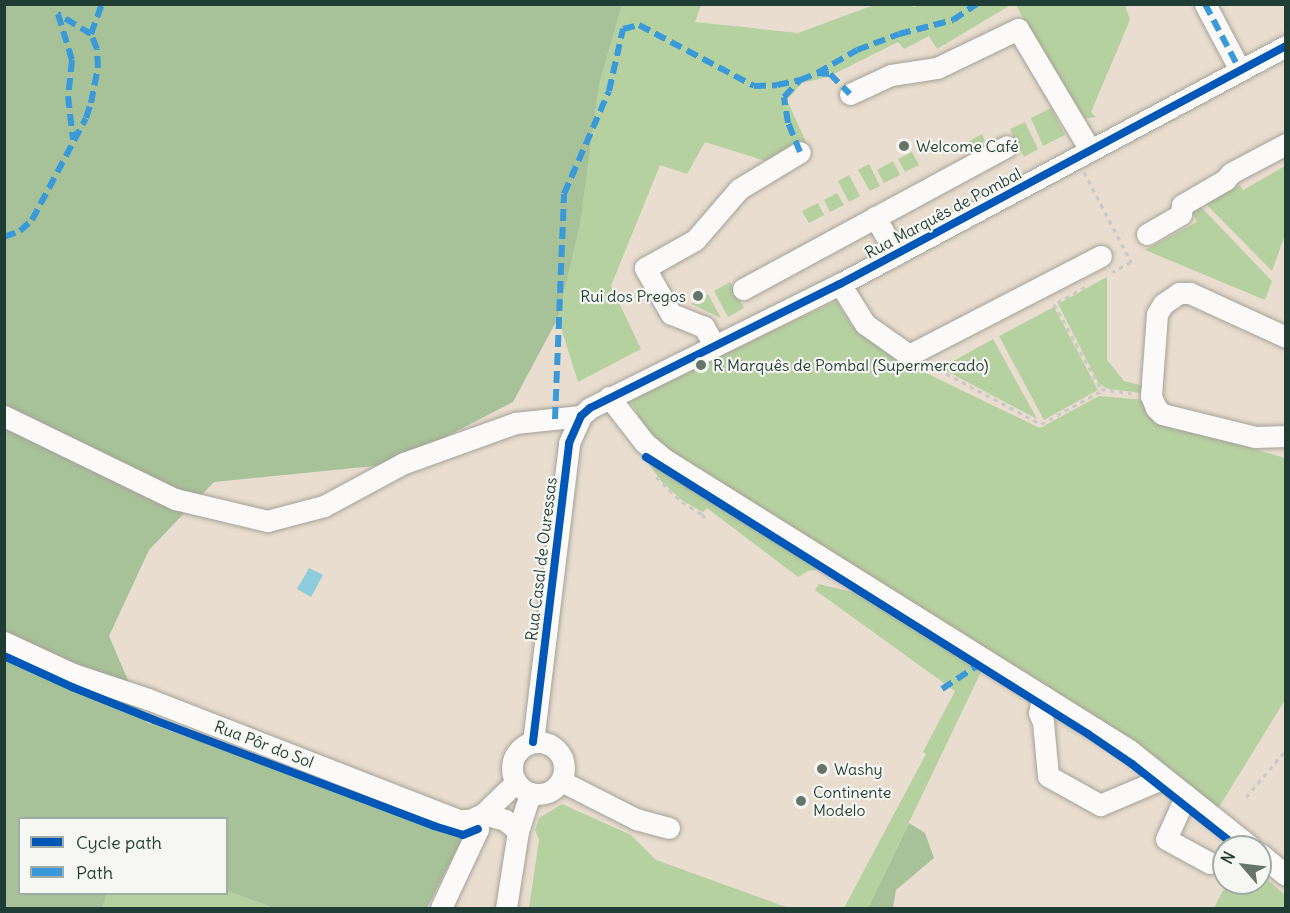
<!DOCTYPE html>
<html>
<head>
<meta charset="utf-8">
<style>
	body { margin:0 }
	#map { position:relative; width:1290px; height:913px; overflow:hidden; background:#e8ddce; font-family:Delius,sans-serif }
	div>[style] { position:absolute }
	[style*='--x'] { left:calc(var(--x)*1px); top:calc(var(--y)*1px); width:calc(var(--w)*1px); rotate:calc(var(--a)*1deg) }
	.green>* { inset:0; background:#b6d1a0 }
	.forest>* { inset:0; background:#a7c298 }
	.water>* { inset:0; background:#8dccdd }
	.path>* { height:3px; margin-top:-1.5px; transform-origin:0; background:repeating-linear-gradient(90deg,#c9c9c6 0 4.5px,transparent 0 9px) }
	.roads { filter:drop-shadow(0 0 2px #a4a198) drop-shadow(0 0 2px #a4a198) }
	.minor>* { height:21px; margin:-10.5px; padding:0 10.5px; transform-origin:10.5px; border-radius:10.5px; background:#fcfaf8 }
	.minor>.ring { margin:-10.5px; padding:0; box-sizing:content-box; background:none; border:21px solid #fcfaf8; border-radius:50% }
	.quiet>* { height:6px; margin-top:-3px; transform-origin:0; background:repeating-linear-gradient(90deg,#3a99d8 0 12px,transparent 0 18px) }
	.cycleway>* { height:8px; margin:-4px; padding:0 4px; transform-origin:4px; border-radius:4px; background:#0057b8 }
	.dots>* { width:16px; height:16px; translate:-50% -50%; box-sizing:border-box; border:3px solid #f6f6f2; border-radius:50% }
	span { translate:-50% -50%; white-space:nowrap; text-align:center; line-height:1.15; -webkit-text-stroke:4.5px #f6f6f2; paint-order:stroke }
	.poi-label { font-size:16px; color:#1f3d34 }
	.left { translate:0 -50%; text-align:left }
	.right { translate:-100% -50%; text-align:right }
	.street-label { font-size:16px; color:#1f3d34 }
	.frame { position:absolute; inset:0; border:6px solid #1f3d34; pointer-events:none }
	.legend { position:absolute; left:18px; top:817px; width:210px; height:78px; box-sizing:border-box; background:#f6f6f2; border:2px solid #a0aca6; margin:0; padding:8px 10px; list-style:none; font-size:18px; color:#1f3d34 }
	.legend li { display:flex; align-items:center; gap:12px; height:30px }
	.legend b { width:30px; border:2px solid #a0aca6 }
	.north { position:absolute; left:1212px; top:835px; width:60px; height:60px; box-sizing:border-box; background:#f6f6f2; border:2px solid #a0aca6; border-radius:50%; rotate:298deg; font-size:16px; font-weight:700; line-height:24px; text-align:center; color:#1f3d34 }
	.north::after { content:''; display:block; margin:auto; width:21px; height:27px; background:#65756a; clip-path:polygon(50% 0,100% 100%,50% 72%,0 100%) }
</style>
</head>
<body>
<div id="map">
	<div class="green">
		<div style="clip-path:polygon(920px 4px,1009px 6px,937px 49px,929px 36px,904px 49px,898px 42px,828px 77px,802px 83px,787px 100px,806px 142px,769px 162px,705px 142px,687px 174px,660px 165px,611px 286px,641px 349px,578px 382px,558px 318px,580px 226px,599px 85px,622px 5px,701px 5px,695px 22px,798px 33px,874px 5px,910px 5px,914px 7px)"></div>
		<div style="clip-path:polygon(1016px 5px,1125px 5px,1130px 20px,1091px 112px,1096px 117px,1079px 119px)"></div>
		<div style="clip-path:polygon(1051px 108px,1065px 135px,1043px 146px,1031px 118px)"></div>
		<div style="clip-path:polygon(1025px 122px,1038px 149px,1024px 157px,1010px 129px)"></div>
		<div style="clip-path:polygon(982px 134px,985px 141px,969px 149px,966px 143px)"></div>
		<div style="clip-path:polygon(912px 152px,919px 165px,905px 172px,898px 159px)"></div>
		<div style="clip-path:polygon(893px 161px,900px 175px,884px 183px,877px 170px)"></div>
		<div style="clip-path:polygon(869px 164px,880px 186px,870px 191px,858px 170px)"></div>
		<div style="clip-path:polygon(1285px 166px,1285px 235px,1272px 271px,1205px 203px,1240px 185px,1243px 190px)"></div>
		<div style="clip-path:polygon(849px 175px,860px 196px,849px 202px,838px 181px)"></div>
		<div style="clip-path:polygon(837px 193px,844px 205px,830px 212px,824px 200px)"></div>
		<div style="clip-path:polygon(818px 203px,824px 215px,809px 223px,802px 211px)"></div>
		<div style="clip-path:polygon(1200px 206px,1272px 281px,1265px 300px,1145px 250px,1197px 222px,1192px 211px)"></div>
		<div style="clip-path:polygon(1107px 277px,1107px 360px,1124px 381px,1144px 386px,1142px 393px,1108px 389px,1099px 384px,1058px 304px)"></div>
		<div style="clip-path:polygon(730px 282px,744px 308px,728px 317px,714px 291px)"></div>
		<div style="clip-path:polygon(708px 294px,721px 318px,691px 304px)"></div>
		<div style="clip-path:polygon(836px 301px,852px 326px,899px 360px,1040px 428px,1099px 396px,1145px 400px,1194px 431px,1285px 458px,1285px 700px,1216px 812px,659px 449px,639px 428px,638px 414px,632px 404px,633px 397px)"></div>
		<div style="clip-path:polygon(1054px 307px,1098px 390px,1044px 420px,999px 336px)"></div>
		<div style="clip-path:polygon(993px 339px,1037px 419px,941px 368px)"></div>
		<div style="clip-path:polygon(645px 459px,696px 493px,819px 569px,808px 571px,798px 577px,707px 508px,703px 512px,683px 501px,662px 482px)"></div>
		<div style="clip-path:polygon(819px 584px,856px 593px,980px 669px,980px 674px,868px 908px,844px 908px,926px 754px,923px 752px,955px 691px,815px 590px)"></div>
		<div style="clip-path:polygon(562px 804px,631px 835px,656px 860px,789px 908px,529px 908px,539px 840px,535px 830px,539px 818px)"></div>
		<div style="clip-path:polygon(1260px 873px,1285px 895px,1285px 908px,1214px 908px,1227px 883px,1260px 883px)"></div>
		<div style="clip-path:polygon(227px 891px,274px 908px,102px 908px,107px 894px,226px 894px)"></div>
	</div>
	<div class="forest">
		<div style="clip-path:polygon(5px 5px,622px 5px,599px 85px,580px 226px,558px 318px,513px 402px,428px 446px,404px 463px,214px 482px,149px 550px,109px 636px,146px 722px,463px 837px,427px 908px,274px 908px,227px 891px,226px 818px,20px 818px,20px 894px,107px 894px,102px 908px,5px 908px)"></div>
		<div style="clip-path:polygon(909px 823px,925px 833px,934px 858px,896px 890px,893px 908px,868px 908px)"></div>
	</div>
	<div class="water">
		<div style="clip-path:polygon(309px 568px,323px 575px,311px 597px,297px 589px)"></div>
	</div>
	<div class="path">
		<div style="--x:1084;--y:172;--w:102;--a:62.4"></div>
		<div style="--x:1131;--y:262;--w:21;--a:152"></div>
		<div style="--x:1085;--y:287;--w:35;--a:151"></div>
		<div style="--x:1054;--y:304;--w:97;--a:61.1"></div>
		<div style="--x:1101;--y:389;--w:34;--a:8"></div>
		<div style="--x:930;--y:365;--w:126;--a:28"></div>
		<div style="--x:1041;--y:424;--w:71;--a:-28.7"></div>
		<div style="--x:656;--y:477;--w:36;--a:44"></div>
		<div style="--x:682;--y:502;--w:23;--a:31"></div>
		<div style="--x:702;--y:514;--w:9;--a:54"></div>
		<div style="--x:1286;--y:738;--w:3;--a:90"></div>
		<div style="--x:1246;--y:797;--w:62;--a:-49.6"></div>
	</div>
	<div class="roads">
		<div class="minor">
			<div style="--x:1205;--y:4;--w:75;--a:62.1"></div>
			<div style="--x:850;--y:94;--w:45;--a:-24.9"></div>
			<div style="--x:891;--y:75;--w:47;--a:-8.7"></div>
			<div style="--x:937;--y:68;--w:90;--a:-25.7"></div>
			<div style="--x:1018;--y:29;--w:141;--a:59.2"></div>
			<div style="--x:875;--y:217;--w:43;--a:60.4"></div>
			<div style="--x:1147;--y:234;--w:39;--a:-30"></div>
			<div style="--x:1181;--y:214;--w:9;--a:-84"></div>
			<div style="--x:1182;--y:205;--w:50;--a:-30.2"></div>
			<div style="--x:1225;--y:180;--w:9;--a:-49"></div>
			<div style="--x:1231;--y:173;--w:62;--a:-27.8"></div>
			<div style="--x:840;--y:284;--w:47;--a:58"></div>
			<div style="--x:865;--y:324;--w:54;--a:35.2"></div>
			<div style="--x:909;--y:355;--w:216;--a:-27.3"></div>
			<div style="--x:743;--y:289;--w:300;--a:-28.4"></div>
			<div style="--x:1286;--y:337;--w:106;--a:-155.4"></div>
			<div style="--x:1190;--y:293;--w:11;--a:180"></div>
			<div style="--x:1179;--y:293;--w:19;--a:145"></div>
			<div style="--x:1163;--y:304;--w:12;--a:121"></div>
			<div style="--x:1157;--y:314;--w:82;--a:94.2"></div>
			<div style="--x:1151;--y:396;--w:13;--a:67"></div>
			<div style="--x:1156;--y:408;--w:8;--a:45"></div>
			<div style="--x:1162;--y:414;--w:96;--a:13.9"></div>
			<div style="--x:1255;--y:437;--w:31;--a:-2"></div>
			<div style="--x:714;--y:345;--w:21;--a:-119"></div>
			<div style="--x:704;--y:327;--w:35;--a:-158"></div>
			<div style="--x:671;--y:314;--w:53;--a:-119.5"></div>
			<div style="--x:645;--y:268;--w:57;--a:-29.2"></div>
			<div style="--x:695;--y:240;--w:67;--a:-49.2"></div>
			<div style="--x:739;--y:189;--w:71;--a:-31.2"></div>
			<div style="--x:609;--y:397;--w:58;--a:52"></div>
			<div style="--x:645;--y:443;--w:25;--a:40"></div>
			<div style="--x:664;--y:459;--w:549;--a:32.04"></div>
			<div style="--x:1129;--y:750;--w:156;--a:38.5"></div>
			<div style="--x:4;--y:416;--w:190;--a:25.9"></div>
			<div style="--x:175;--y:499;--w:95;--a:13.4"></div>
			<div style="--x:267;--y:521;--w:59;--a:-14.7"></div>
			<div style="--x:324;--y:506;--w:91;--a:-28.3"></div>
			<div style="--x:404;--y:463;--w:118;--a:-19.8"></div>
			<div style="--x:515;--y:423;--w:66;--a:-6.1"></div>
			<div style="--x:4;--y:642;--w:76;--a:24.9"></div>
			<div style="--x:73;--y:674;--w:79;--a:18.4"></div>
			<div style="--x:148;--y:699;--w:334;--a:21.3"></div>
			<div style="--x:459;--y:820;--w:11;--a:0"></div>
			<div style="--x:470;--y:820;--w:14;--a:-25"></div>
			<div style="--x:483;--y:814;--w:45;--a:-44.1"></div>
			<div style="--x:1043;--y:696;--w:17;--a:103"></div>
			<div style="--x:1039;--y:713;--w:10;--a:66"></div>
			<div style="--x:1043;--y:722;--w:54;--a:84.7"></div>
			<div style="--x:1048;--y:776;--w:60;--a:29.1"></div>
			<div style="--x:1100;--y:805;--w:69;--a:-22.9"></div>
			<div class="ring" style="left:512px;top:742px;width:31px;height:31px"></div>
			<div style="--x:533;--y:742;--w:301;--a:-83.1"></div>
			<div style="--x:569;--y:443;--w:30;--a:-66"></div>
			<div style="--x:581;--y:416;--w:12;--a:-42"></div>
			<div style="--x:590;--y:408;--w:279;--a:-26.4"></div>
			<div style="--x:840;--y:284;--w:506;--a:-28.09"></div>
			<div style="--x:561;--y:781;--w:84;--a:26.9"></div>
			<div style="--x:636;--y:819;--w:34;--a:15"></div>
			<div style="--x:1186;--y:795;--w:48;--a:114.4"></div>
			<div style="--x:1166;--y:839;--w:50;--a:28.6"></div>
			<div style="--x:483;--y:814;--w:23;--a:15"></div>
			<div style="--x:505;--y:820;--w:17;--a:40"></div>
			<div style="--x:1260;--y:854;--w:33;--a:39"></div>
			<div style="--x:441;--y:908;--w:87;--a:-64.9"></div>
			<div style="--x:478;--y:829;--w:12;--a:-95"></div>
			<div style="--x:506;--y:908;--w:78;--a:-81.1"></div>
			<div style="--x:518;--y:831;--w:40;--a:-72"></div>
		</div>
	</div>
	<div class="quiet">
		<div style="--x:1205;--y:4;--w:75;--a:62.1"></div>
		<div style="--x:58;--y:14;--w:48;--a:73.1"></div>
		<div style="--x:72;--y:60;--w:36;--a:96"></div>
		<div style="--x:68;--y:96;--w:44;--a:83.5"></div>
		<div style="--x:91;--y:34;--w:32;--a:-70"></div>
		<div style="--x:817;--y:73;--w:46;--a:-29.9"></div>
		<div style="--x:857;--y:50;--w:45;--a:-20.9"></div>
		<div style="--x:899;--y:34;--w:56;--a:-14.5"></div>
		<div style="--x:953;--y:20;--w:29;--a:-34"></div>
		<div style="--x:800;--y:152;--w:31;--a:-112"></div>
		<div style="--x:788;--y:123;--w:26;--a:-99"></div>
		<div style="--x:784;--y:97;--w:23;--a:-47"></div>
		<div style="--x:800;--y:80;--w:18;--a:-22"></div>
		<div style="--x:817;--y:73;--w:13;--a:4"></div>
		<div style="--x:830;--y:74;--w:28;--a:45"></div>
		<div style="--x:4;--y:237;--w:17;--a:-21"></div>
		<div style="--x:20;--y:231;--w:16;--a:-43"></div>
		<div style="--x:32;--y:220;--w:115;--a:-62.1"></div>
		<div style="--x:86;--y:118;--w:16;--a:-72"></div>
		<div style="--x:91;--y:103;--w:36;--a:-79"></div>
		<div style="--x:98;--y:68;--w:19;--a:-93"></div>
		<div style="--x:97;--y:49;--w:16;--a:-112"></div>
		<div style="--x:91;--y:34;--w:39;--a:-149"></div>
		<div style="--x:555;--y:419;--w:225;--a:-87.7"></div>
		<div style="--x:564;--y:194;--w:112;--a:-66.4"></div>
		<div style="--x:609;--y:91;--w:64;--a:-77.3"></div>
		<div style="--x:623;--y:29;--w:16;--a:-14"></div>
		<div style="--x:639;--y:25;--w:130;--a:27.9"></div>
		<div style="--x:754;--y:86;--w:23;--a:-2"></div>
		<div style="--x:777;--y:85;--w:24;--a:-12"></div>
		<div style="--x:942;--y:689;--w:43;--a:-33.7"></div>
	</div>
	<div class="cycleway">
		<div style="--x:646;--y:457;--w:522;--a:32.08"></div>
		<div style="--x:1088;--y:734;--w:53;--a:34.3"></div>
		<div style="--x:1132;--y:764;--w:134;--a:38.3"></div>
		<div style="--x:4;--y:656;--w:75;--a:24.5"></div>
		<div style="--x:72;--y:687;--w:88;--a:21.9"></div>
		<div style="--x:154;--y:720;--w:299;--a:20.7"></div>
		<div style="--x:434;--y:826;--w:30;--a:17"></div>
		<div style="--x:463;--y:835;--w:16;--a:-22"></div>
		<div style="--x:533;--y:742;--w:301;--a:-83.1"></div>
		<div style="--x:569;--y:443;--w:30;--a:-66"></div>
		<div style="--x:581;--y:416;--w:12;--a:-42"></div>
		<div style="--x:590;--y:408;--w:279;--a:-26.4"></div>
		<div style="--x:840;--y:284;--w:506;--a:-28.09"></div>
	</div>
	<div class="dots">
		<div style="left:904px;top:146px;background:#65756a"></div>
		<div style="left:698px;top:296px;background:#65756a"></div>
		<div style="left:701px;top:365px;background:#65756a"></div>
		<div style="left:822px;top:769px;background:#65756a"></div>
		<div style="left:801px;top:801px;background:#65756a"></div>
	</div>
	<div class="poi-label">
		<span class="left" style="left:916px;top:146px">Welcome Café</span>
		<span class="right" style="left:686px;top:296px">Rui dos Pregos</span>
		<span class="left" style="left:713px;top:365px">R Marquês de Pombal (Supermercado)</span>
		<span class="left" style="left:834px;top:769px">Washy</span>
		<span class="left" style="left:813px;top:801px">Continente<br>Modelo</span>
	</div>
	<div class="street-label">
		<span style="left:943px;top:213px;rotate:-28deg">Rua Marquês de Pombal</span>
		<span style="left:541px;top:559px;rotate:-83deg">Rua Casal de Ouressas</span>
		<span style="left:264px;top:744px;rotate:21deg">Rua Pôr do Sol</span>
	</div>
	<div class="frame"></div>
	<ul class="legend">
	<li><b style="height:8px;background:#0057b8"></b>Cycle path</li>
	<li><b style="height:8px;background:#3a99d8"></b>Path</li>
	</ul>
	<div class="north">N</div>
</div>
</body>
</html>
